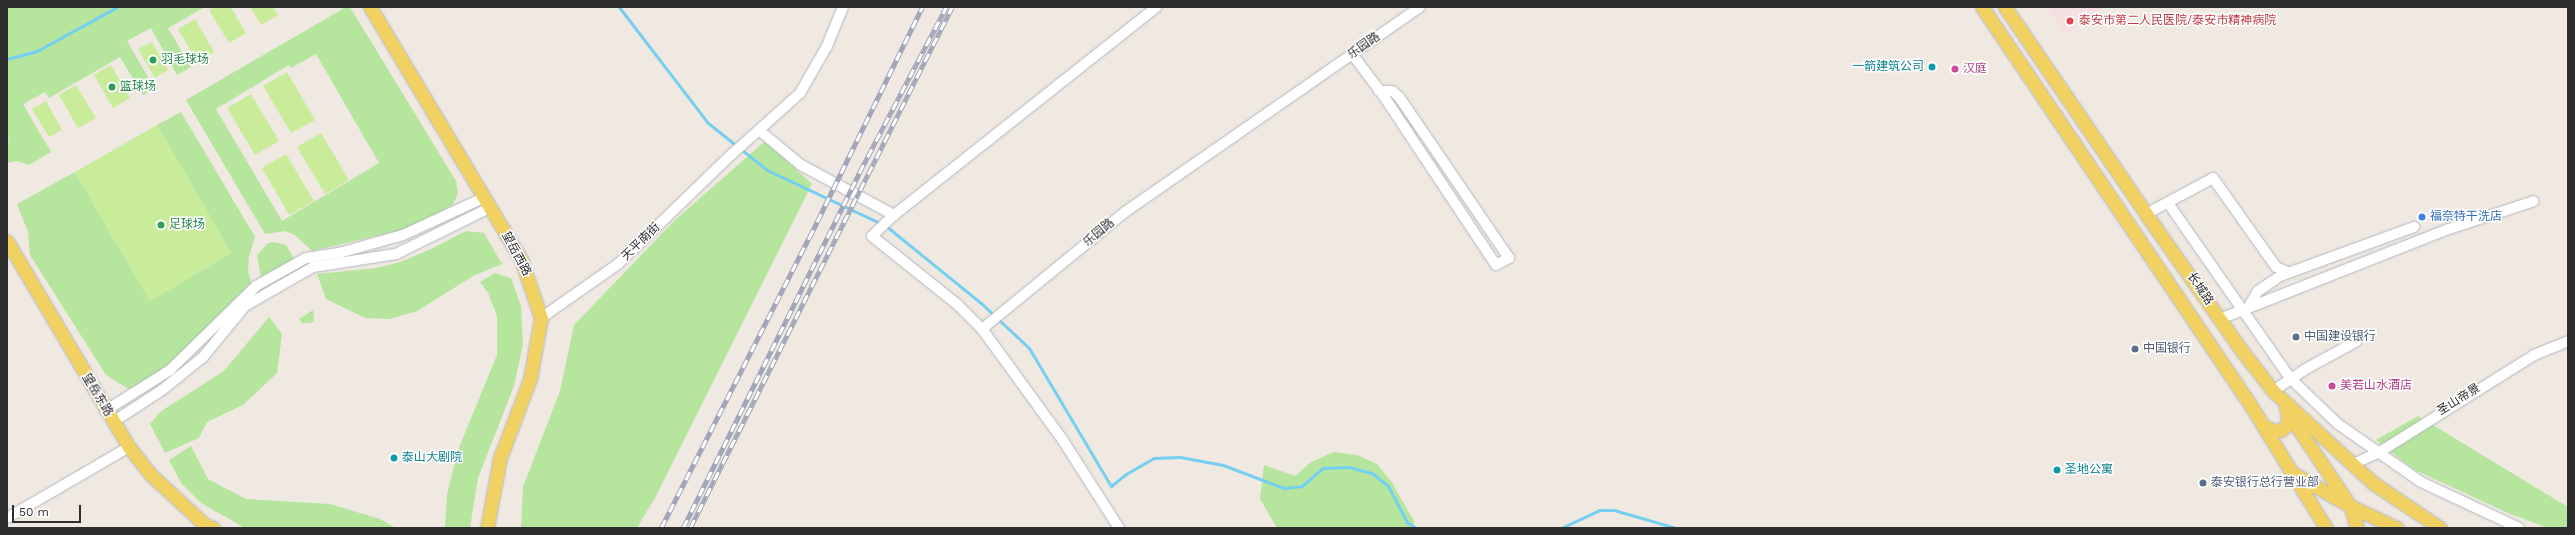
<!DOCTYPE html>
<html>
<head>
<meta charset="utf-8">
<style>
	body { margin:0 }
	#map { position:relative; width:2575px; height:535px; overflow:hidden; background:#efe9e1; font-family:"Work Sans","Noto Sans SC",sans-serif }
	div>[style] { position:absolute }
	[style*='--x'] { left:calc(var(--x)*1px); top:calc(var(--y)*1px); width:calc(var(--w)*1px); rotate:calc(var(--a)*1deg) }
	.medical>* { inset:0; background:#f5dfe0 }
	.green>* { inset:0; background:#b6e59e }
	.pitch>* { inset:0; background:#c9ec9a }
	.stream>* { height:3px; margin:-1.5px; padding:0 1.5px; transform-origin:1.5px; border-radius:1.5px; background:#75cff0 }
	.roads { filter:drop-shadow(0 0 1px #b4b7c1) drop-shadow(0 0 1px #b4b7c1) }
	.minor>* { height:10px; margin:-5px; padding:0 5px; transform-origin:5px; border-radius:5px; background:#fff }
	.major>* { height:13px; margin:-6.5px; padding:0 6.5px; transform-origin:6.5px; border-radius:6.5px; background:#f2d163 }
	.rail>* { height:4.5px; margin-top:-2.25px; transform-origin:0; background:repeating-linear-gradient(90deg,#fff 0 9px,#a3a6b8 0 18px); box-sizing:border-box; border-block:1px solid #a3a6b8 }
	.dots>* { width:11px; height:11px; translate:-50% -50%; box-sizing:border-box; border:2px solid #fff; border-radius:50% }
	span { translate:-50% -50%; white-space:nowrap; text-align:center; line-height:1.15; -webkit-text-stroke:3px #fff; paint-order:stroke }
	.health-label { font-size:12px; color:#be3a42 }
	.left { translate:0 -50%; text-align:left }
	.street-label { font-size:12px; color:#2e2e2e }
	.leisure-label { font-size:12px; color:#27864d }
	.culture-label { font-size:12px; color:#0d838f }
	.right { translate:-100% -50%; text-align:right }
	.hotel-label { font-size:12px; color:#b23c85 }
	.shop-label { font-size:12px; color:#366cbe }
	.service-label { font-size:12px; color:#4e5e75 }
	.frame { position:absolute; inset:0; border:8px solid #2e2e2e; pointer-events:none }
	.scale { position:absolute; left:12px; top:505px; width:69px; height:18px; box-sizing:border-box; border:2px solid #2e2e2e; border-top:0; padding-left:5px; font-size:12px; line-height:14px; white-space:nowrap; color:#2e2e2e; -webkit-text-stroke:3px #fff; paint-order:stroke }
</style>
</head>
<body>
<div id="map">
	<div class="medical">
		<div style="clip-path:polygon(2046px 7px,2101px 7px,2066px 34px)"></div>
	</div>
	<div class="green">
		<div style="clip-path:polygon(7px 7px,205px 7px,168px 28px,191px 67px,177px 75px,151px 28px,127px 41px,155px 89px,143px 95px,120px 57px,49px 98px,45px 92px,23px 104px,51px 152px,29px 165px,16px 161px,7px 163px,7px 141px,9px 140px,7px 135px)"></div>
		<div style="clip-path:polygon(evenodd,346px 7px,350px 7px,456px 181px,458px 194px,453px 204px,443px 211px,402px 230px,312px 251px,295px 235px,285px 231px,265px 234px,186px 100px,346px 7px,316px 54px,379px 163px,282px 221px,216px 109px,289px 65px,291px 68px,316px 54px)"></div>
		<div style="clip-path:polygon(181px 112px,255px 237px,249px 256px,248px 272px,252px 285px,185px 358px,132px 391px,106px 375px,30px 255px,28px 232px,17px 204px,75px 172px,150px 301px,231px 253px,157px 125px)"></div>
		<div style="clip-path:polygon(765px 141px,812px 184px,655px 498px,637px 528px,521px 528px,523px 487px,560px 391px,574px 325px,674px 221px)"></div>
		<div style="clip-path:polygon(466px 231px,484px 233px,502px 264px,475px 275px,417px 311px,390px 319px,365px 318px,326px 299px,317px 274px,376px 268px,400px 262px,431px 249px)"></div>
		<div style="clip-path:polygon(275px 242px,286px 245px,294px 259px,261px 277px,257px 255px,268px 243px)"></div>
		<div style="clip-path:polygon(495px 273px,511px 278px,521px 306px,523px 344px,514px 386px,478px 478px,470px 528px,445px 528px,447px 494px,458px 450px,497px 355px,497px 316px,488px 293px,480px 282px)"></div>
		<div style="clip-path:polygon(313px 310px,314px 321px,311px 323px,302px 323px,299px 319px)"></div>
		<div style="clip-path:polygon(269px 317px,282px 334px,277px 373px,243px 405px,207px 422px,199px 438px,165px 453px,150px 424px,160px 412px,224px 371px)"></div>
		<div style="clip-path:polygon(2418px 416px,2568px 507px,2568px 528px,2548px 528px,2508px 513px,2413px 469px,2376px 440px)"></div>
		<div style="clip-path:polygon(191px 446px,208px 479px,246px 499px,330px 504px,380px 519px,396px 528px,245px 528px,201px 503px,181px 483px,169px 460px)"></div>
		<div style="clip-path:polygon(1334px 452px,1357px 455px,1377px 464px,1391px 481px,1414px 521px,1412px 528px,1277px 528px,1260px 499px,1264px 465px,1295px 476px,1311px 462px)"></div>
	</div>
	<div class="pitch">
		<div style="clip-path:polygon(214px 7px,231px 7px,246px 33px,229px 43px,209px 10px)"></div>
		<div style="clip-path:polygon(250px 7px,273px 7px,278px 15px,261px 25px)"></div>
		<div style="clip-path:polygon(195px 19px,214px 52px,197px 62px,178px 29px)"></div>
		<div style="clip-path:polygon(152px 42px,168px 70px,155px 78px,138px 49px)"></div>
		<div style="clip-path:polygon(111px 65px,130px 98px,113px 108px,94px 75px)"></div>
		<div style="clip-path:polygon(287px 72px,315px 120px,291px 133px,263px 86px)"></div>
		<div style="clip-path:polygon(76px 85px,96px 118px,78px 128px,59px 95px)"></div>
		<div style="clip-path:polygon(251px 94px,279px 141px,255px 155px,227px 108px)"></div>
		<div style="clip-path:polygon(46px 101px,62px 130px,49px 137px,32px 109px)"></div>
		<div style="clip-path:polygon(157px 125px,231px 253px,150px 301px,75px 172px)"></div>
		<div style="clip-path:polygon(321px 133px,349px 180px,325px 194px,297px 147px)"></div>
		<div style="clip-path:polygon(286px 154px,314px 201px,289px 215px,262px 168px)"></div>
	</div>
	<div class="stream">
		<div style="--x:619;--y:7;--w:146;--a:52.5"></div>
		<div style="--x:708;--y:123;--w:75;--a:38.5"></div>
		<div style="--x:767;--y:170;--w:132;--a:25.2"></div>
		<div style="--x:886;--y:226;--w:124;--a:39.1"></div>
		<div style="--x:982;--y:304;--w:64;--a:43.1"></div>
		<div style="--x:1029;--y:348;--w:161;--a:59.3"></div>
		<div style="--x:1111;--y:486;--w:19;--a:-39"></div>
		<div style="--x:1126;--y:474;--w:32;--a:-30"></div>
		<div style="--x:1154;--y:458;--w:26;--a:-2"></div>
		<div style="--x:1180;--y:457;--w:44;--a:10.5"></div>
		<div style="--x:1223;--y:465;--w:65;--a:20.7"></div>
		<div style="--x:1284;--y:488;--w:18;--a:-6"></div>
		<div style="--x:1302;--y:486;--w:28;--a:-41"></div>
		<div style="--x:1323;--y:468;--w:26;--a:-2"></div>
		<div style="--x:1349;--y:467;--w:24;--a:15"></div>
		<div style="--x:1372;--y:473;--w:21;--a:39"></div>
		<div style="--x:1388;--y:486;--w:41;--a:62.2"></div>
		<div style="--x:1407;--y:522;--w:11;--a:34"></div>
		<div style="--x:7;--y:59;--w:31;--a:-15"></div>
		<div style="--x:37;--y:51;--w:91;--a:-28.8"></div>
		<div style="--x:1561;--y:528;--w:43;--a:-24.8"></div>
		<div style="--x:1600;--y:510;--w:14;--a:0"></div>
		<div style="--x:1614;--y:510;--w:65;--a:16.2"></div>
	</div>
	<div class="roads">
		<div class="minor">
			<div style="--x:1352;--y:54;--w:51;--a:52.9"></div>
			<div style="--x:1383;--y:95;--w:204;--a:56.4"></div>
			<div style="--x:1496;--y:265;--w:15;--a:-28"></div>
			<div style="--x:1509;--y:258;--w:195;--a:-124.3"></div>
			<div style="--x:1399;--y:97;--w:9;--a:-139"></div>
			<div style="--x:1392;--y:91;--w:13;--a:180"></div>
			<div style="--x:760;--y:131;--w:53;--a:39.7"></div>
			<div style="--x:801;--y:165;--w:106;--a:28.3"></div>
			<div style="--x:2168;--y:203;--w:215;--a:55.1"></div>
			<div style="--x:2291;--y:379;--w:65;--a:43.8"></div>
			<div style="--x:2338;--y:424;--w:101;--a:34.9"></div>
			<div style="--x:2421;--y:482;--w:108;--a:25.1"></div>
			<div style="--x:2146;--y:214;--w:76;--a:-28.2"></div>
			<div style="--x:2213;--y:178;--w:109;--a:54.7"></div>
			<div style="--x:2276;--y:267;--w:13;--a:23"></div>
			<div style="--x:2249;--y:306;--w:17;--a:-59"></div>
			<div style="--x:2258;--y:291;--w:27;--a:-34"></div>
			<div style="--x:2280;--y:276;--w:143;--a:-20.1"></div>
			<div style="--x:541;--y:318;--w:94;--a:-35"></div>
			<div style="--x:618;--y:264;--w:157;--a:-44"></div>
			<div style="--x:731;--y:155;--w:93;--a:-41.9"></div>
			<div style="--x:800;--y:93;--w:54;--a:-60.1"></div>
			<div style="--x:827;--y:46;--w:42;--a:-67.7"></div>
			<div style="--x:2220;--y:319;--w:246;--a:-21.5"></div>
			<div style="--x:2449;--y:229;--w:89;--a:-18.2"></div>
			<div style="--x:982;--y:329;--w:34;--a:-135"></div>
			<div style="--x:958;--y:305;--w:110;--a:-141.3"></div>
			<div style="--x:872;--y:236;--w:30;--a:-44"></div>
			<div style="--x:894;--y:215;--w:335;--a:-38.4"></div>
			<div style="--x:2273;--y:391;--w:37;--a:-34"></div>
			<div style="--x:2304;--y:370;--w:60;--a:-28.7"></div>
			<div style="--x:105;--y:411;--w:77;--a:-32.2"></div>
			<div style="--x:170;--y:370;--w:120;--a:-44.3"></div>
			<div style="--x:256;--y:286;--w:57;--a:-29.2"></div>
			<div style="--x:306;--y:258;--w:33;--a:-9"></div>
			<div style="--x:339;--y:253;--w:66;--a:-15.7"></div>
			<div style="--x:403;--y:235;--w:88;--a:-24.8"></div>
			<div style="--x:113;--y:422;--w:59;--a:-33.1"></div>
			<div style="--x:162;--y:390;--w:53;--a:-38.8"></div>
			<div style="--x:203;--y:357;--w:66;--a:-50.5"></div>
			<div style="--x:245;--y:306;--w:78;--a:-29.8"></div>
			<div style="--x:313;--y:267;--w:84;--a:-8.9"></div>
			<div style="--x:396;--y:254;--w:104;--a:-26.3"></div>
			<div style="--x:2353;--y:464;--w:27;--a:-24"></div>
			<div style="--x:2378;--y:453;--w:184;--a:-32.1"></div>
			<div style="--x:2534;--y:355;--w:37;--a:-22"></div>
			<div style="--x:7;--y:518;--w:141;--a:-30.2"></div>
			<div style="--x:1119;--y:528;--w:106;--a:-122.6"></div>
			<div style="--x:1062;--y:439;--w:136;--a:-126"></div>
			<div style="--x:982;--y:329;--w:185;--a:-39.3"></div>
			<div style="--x:1125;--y:212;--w:359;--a:-34.8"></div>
		</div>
		<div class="major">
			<div style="--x:370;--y:7;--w:294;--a:59.1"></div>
			<div style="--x:521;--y:259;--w:62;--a:71.3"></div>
			<div style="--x:541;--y:318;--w:62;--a:100.2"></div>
			<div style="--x:530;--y:379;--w:85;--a:110.8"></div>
			<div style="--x:500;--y:458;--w:71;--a:100.5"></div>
			<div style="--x:1982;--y:7;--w:472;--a:56"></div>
			<div style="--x:2246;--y:398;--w:153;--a:58.4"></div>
			<div style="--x:2005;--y:7;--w:250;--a:55.7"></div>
			<div style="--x:2146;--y:214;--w:167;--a:55"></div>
			<div style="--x:2242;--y:351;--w:51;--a:52.2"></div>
			<div style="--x:2273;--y:391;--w:136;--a:42.6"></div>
			<div style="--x:2373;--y:483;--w:81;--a:33.9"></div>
			<div style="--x:7;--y:241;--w:239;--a:59.4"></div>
			<div style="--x:129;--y:447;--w:34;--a:52"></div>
			<div style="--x:150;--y:474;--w:74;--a:42.8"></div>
			<div style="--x:204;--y:524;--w:10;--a:24"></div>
			<div style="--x:2286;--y:410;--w:115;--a:56.3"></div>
			<div style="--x:2350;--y:506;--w:23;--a:72"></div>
			<div style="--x:2264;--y:426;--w:11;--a:27"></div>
			<div style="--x:2274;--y:431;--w:7;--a:-8"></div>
			<div style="--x:2281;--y:430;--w:8;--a:-40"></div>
			<div style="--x:2287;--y:425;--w:13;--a:-86"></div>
			<div style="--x:2294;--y:474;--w:64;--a:29.7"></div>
			<div style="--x:2350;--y:506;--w:52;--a:25.1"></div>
		</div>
	</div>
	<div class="rail">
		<div style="--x:661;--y:528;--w:326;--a:-63"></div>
		<div style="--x:809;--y:238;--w:257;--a:-63.9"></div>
		<div style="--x:683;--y:528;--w:396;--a:-63.6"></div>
		<div style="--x:859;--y:173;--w:187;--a:-62.3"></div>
		<div style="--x:690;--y:528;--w:583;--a:-63.3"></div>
	</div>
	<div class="dots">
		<div style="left:2070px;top:21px;background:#e0444e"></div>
		<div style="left:153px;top:60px;background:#2e9e5b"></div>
		<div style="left:1932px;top:67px;background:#0f9aa8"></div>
		<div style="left:1955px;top:69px;background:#d1479c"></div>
		<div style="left:112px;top:87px;background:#2e9e5b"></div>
		<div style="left:2422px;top:217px;background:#3f7fe0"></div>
		<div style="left:161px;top:225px;background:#2e9e5b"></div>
		<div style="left:2296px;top:337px;background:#5c6f8a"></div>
		<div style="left:2135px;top:349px;background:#5c6f8a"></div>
		<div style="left:2332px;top:386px;background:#d1479c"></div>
		<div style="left:394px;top:458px;background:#0f9aa8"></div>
		<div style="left:2057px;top:470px;background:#0f9aa8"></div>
		<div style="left:2203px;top:483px;background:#5c6f8a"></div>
	</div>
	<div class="health-label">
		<span class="left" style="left:2079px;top:21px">泰安市第二人民医院/泰安市精神病院</span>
	</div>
	<div class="street-label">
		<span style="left:1364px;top:46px;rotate:-35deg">乐园路</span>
		<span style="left:1099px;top:233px;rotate:-40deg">乐园路</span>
		<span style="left:641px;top:242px;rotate:-44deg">天平南街</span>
		<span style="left:516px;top:254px;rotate:62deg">望岳西路</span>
		<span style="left:2200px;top:289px;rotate:56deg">长城路</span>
		<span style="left:97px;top:395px;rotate:59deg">望岳东路</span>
		<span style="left:2459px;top:400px;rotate:-32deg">圣山帝景</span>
	</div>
	<div class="leisure-label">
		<span class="left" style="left:161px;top:60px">羽毛球场</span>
		<span class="left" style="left:120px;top:87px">篮球场</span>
		<span class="left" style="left:169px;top:225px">足球场</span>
	</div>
	<div class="culture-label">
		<span class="right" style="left:1924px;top:67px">一箭建筑公司</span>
		<span class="left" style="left:402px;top:458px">泰山大剧院</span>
		<span class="left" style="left:2065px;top:470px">圣地公寓</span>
	</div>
	<div class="hotel-label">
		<span class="left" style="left:1963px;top:69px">汉庭</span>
		<span class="left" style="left:2340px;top:386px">美若山水酒店</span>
	</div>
	<div class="shop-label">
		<span class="left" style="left:2430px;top:217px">福奈特干洗店</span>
	</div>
	<div class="service-label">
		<span class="left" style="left:2304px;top:337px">中国建设银行</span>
		<span class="left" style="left:2143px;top:349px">中国银行</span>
		<span class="left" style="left:2211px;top:483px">泰安银行总行营业部</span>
	</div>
	<div class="frame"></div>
	<div class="scale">50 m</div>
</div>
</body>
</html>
